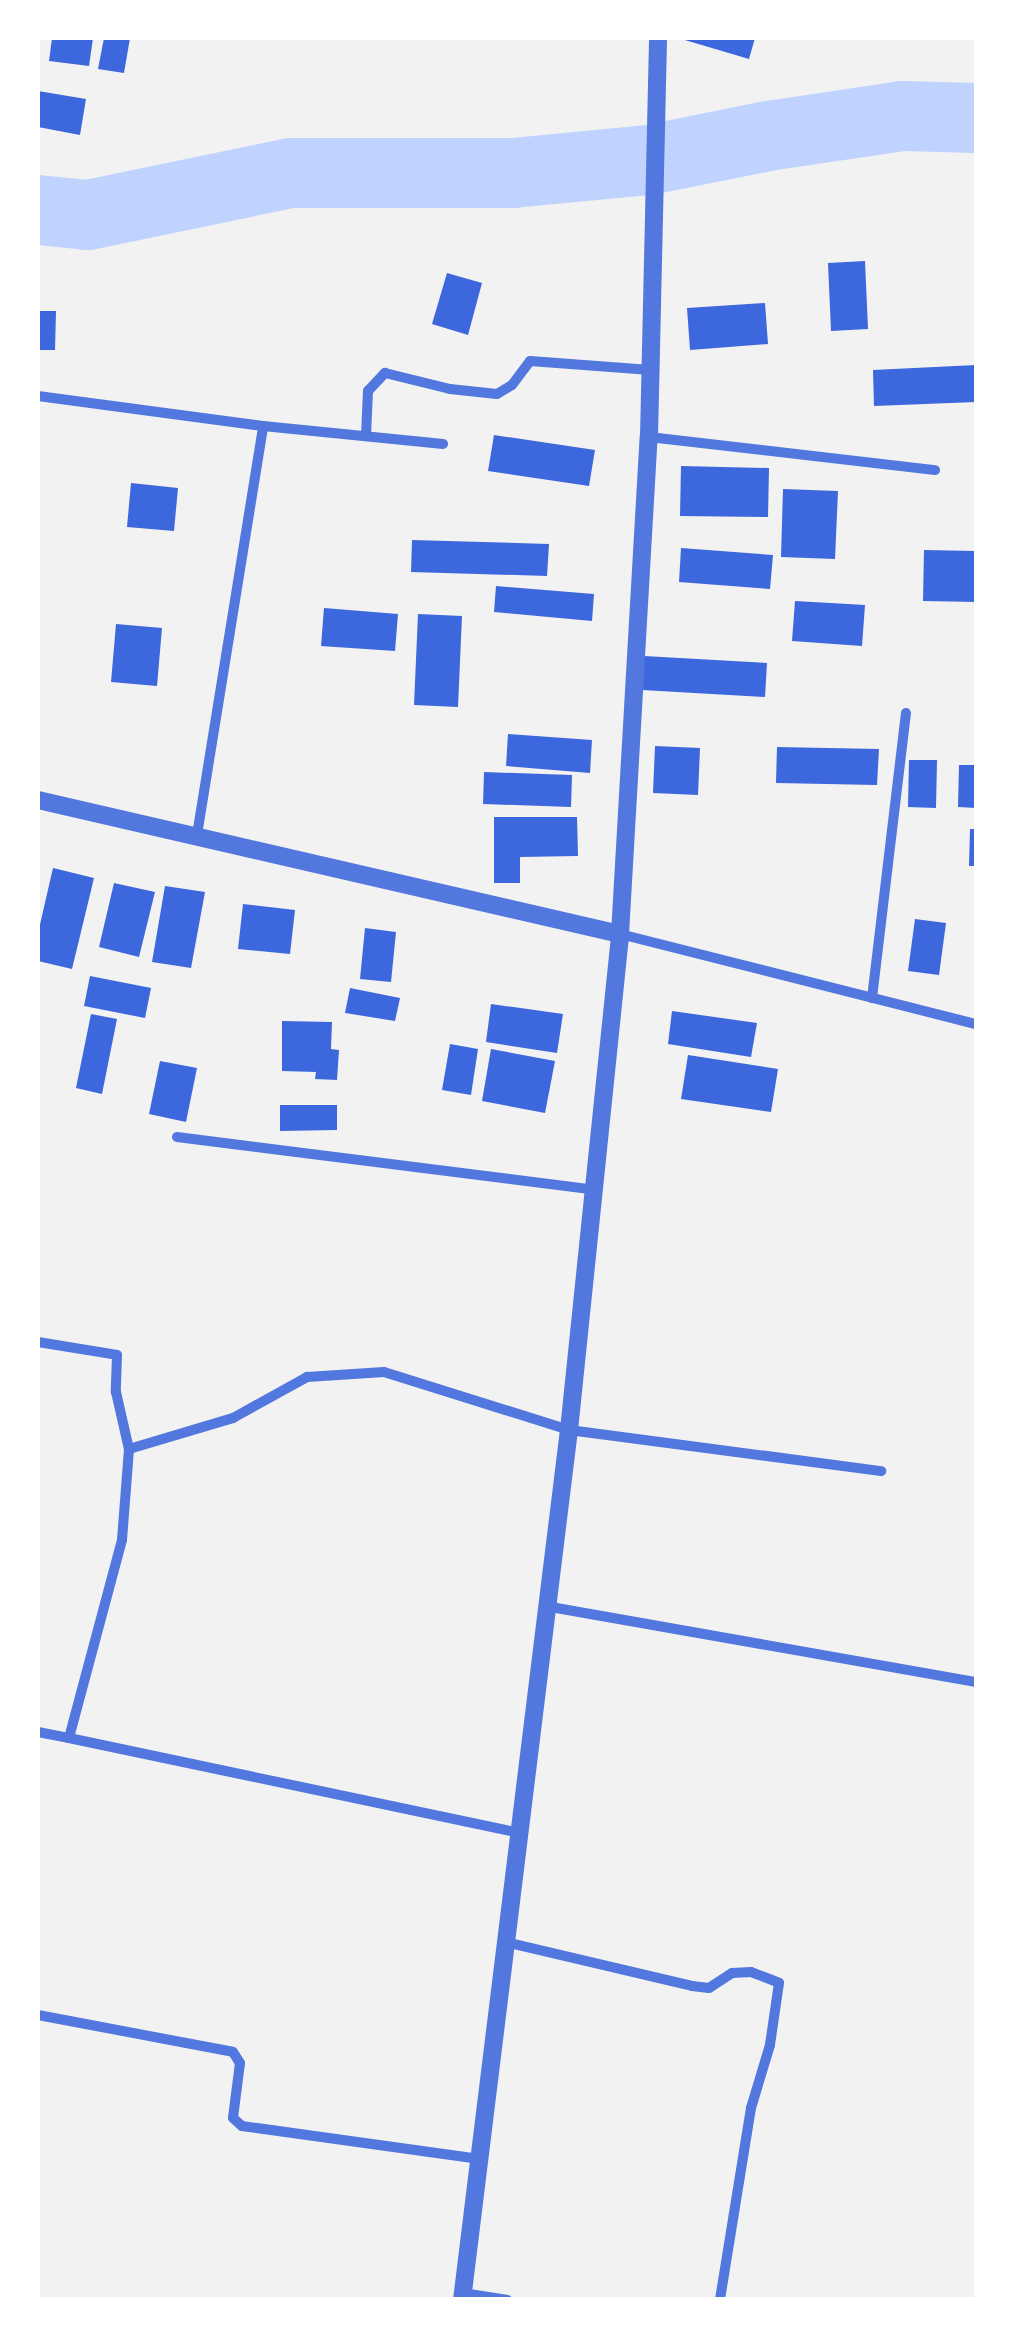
<!DOCTYPE html>
<html>
<head>
<meta charset="utf-8">
<style>
	body { margin:0 }
	#map { position:relative; width:1014px; height:2337px; overflow:hidden; background:#f2f2f2; font-family:Roboto,sans-serif }
	div>[style] { position:absolute }
	[style*='--x'] { left:calc(var(--x)*1px); top:calc(var(--y)*1px); width:calc(var(--w)*1px); rotate:calc(var(--a)*1deg) }
	.river>* { height:70px; margin:-35px; padding:0 35px; transform-origin:35px; border-radius:35px; background:#bfd3fe }
	.building>* { inset:0; background:#3d67dc }
	.minor>* { height:10px; margin:-5px; padding:0 5px; transform-origin:5px; border-radius:5px; background:#5277de }
	.tertiary>* { height:18px; margin:-9px; padding:0 9px; transform-origin:9px; border-radius:9px; background:#5277de }
	span { translate:-50% -50%; white-space:nowrap; text-align:center; line-height:1.15; -webkit-text-stroke:8px #fff; paint-order:stroke }
	.frame { position:absolute; inset:0; border:40px solid #fff; pointer-events:none }
</style>
</head>
<body>
<div id="map">
	<div class="river">
		<div style="--x:38;--y:210;--w:50;--a:5.7"></div>
		<div style="--x:88;--y:215;--w:207;--a:-11.7"></div>
		<div style="--x:291;--y:173;--w:222;--a:0"></div>
		<div style="--x:513;--y:173;--w:137;--a:-5.5"></div>
		<div style="--x:649;--y:160;--w:121;--a:-11.4"></div>
		<div style="--x:768;--y:136;--w:137;--a:-8.4"></div>
		<div style="--x:904;--y:116;--w:72;--a:1.6"></div>
	</div>
	<div class="building">
		<div style="clip-path:polygon(52px 38px,93px 38px,89px 66px,49px 61px)"></div>
		<div style="clip-path:polygon(104px 38px,130px 38px,124px 73px,98px 69px)"></div>
		<div style="clip-path:polygon(678px 38px,755px 38px,749px 59px)"></div>
		<div style="clip-path:polygon(38px 91px,86px 99px,80px 135px,38px 127px)"></div>
		<div style="clip-path:polygon(865px 261px,868px 329px,831px 331px,828px 263px)"></div>
		<div style="clip-path:polygon(447px 273px,482px 283px,468px 335px,432px 324px)"></div>
		<div style="clip-path:polygon(765px 303px,768px 344px,690px 350px,687px 308px)"></div>
		<div style="clip-path:polygon(38px 311px,56px 311px,55px 350px,38px 350px)"></div>
		<div style="clip-path:polygon(976px 365px,976px 402px,874px 406px,873px 370px)"></div>
		<div style="clip-path:polygon(494px 435px,595px 450px,589px 486px,488px 471px)"></div>
		<div style="clip-path:polygon(681px 466px,769px 468px,768px 517px,680px 516px)"></div>
		<div style="clip-path:polygon(131px 483px,178px 488px,174px 531px,127px 527px)"></div>
		<div style="clip-path:polygon(783px 489px,838px 491px,835px 559px,781px 557px)"></div>
		<div style="clip-path:polygon(412px 540px,549px 544px,547px 576px,411px 572px)"></div>
		<div style="clip-path:polygon(681px 548px,773px 555px,770px 589px,679px 582px)"></div>
		<div style="clip-path:polygon(924px 550px,976px 551px,976px 602px,923px 601px)"></div>
		<div style="clip-path:polygon(496px 586px,594px 594px,592px 621px,494px 612px)"></div>
		<div style="clip-path:polygon(795px 601px,865px 605px,862px 646px,792px 641px)"></div>
		<div style="clip-path:polygon(324px 608px,398px 614px,395px 651px,321px 646px)"></div>
		<div style="clip-path:polygon(418px 614px,462px 616px,458px 707px,414px 705px)"></div>
		<div style="clip-path:polygon(116px 624px,162px 628px,157px 686px,111px 682px)"></div>
		<div style="clip-path:polygon(644px 656px,767px 663px,765px 697px,642px 690px)"></div>
		<div style="clip-path:polygon(508px 734px,592px 740px,590px 773px,506px 766px)"></div>
		<div style="clip-path:polygon(655px 746px,700px 748px,698px 795px,653px 793px)"></div>
		<div style="clip-path:polygon(777px 747px,879px 749px,877px 785px,776px 783px)"></div>
		<div style="clip-path:polygon(909px 760px,937px 760px,936px 808px,908px 807px)"></div>
		<div style="clip-path:polygon(959px 765px,976px 765px,976px 808px,958px 807px)"></div>
		<div style="clip-path:polygon(484px 772px,572px 775px,571px 807px,483px 804px)"></div>
		<div style="clip-path:polygon(494px 817px,577px 817px,578px 856px,520px 857px,520px 883px,494px 883px)"></div>
		<div style="clip-path:polygon(970px 829px,976px 829px,976px 866px,969px 866px)"></div>
		<div style="clip-path:polygon(53px 868px,94px 878px,72px 969px,38px 961px,38px 933px)"></div>
		<div style="clip-path:polygon(114px 883px,155px 892px,139px 957px,99px 947px)"></div>
		<div style="clip-path:polygon(165px 886px,205px 892px,191px 968px,152px 962px)"></div>
		<div style="clip-path:polygon(243px 904px,295px 910px,290px 954px,238px 949px)"></div>
		<div style="clip-path:polygon(915px 919px,946px 923px,939px 975px,908px 971px)"></div>
		<div style="clip-path:polygon(365px 928px,396px 932px,391px 982px,360px 979px)"></div>
		<div style="clip-path:polygon(90px 976px,151px 988px,145px 1018px,84px 1006px)"></div>
		<div style="clip-path:polygon(350px 988px,400px 998px,395px 1021px,345px 1013px)"></div>
		<div style="clip-path:polygon(491px 1004px,563px 1014px,557px 1053px,486px 1042px)"></div>
		<div style="clip-path:polygon(672px 1011px,757px 1023px,751px 1057px,668px 1044px)"></div>
		<div style="clip-path:polygon(91px 1014px,117px 1019px,102px 1094px,76px 1088px)"></div>
		<div style="clip-path:polygon(282px 1021px,332px 1022px,331px 1049px,339px 1050px,337px 1080px,315px 1079px,316px 1072px,282px 1071px)"></div>
		<div style="clip-path:polygon(450px 1044px,478px 1049px,471px 1095px,442px 1090px)"></div>
		<div style="clip-path:polygon(491px 1049px,555px 1061px,545px 1113px,482px 1101px)"></div>
		<div style="clip-path:polygon(688px 1055px,778px 1069px,771px 1112px,681px 1099px)"></div>
		<div style="clip-path:polygon(160px 1061px,197px 1068px,186px 1122px,149px 1114px)"></div>
		<div style="clip-path:polygon(280px 1105px,337px 1105px,337px 1130px,280px 1131px)"></div>
	</div>
	<div class="minor">
		<div style="--x:38;--y:396;--w:227;--a:7.6"></div>
		<div style="--x:263;--y:426;--w:181;--a:5.7"></div>
		<div style="--x:366;--y:436;--w:45;--a:-87.5"></div>
		<div style="--x:368;--y:391;--w:25;--a:-47"></div>
		<div style="--x:385;--y:373;--w:67;--a:13.8"></div>
		<div style="--x:450;--y:389;--w:47;--a:6.1"></div>
		<div style="--x:497;--y:394;--w:17;--a:-31"></div>
		<div style="--x:512;--y:385;--w:30;--a:-53"></div>
		<div style="--x:530;--y:361;--w:121;--a:4.3"></div>
		<div style="--x:649;--y:437;--w:288;--a:6.6"></div>
		<div style="--x:197;--y:835;--w:414;--a:-80.8"></div>
		<div style="--x:620;--y:934;--w:367;--a:14.2"></div>
		<div style="--x:872;--y:998;--w:287;--a:-83.2"></div>
		<div style="--x:177;--y:1137;--w:420;--a:7.2"></div>
		<div style="--x:38;--y:1342;--w:80;--a:9.3"></div>
		<div style="--x:117;--y:1355;--w:37;--a:92"></div>
		<div style="--x:116;--y:1392;--w:58;--a:77.2"></div>
		<div style="--x:129;--y:1449;--w:91;--a:94.4"></div>
		<div style="--x:122;--y:1540;--w:205;--a:105"></div>
		<div style="--x:69;--y:1738;--w:459;--a:11.9"></div>
		<div style="--x:129;--y:1449;--w:109;--a:-16.6"></div>
		<div style="--x:233;--y:1418;--w:85;--a:-29"></div>
		<div style="--x:307;--y:1377;--w:77;--a:-3.7"></div>
		<div style="--x:384;--y:1372;--w:194;--a:17.4"></div>
		<div style="--x:569;--y:1430;--w:315;--a:7.5"></div>
		<div style="--x:545;--y:1606;--w:438;--a:10"></div>
		<div style="--x:38;--y:1732;--w:32;--a:11"></div>
		<div style="--x:505;--y:1942;--w:192;--a:13.2"></div>
		<div style="--x:692;--y:1986;--w:17;--a:7"></div>
		<div style="--x:709;--y:1988;--w:27;--a:-33"></div>
		<div style="--x:732;--y:1973;--w:19;--a:-3"></div>
		<div style="--x:751;--y:1972;--w:30;--a:21"></div>
		<div style="--x:779;--y:1983;--w:63;--a:98.3"></div>
		<div style="--x:770;--y:2045;--w:66;--a:106.8"></div>
		<div style="--x:751;--y:2108;--w:194;--a:99.2"></div>
		<div style="--x:38;--y:2015;--w:198;--a:10.7"></div>
		<div style="--x:233;--y:2052;--w:13;--a:58"></div>
		<div style="--x:240;--y:2063;--w:55;--a:97.3"></div>
		<div style="--x:233;--y:2118;--w:12;--a:42"></div>
		<div style="--x:242;--y:2126;--w:240;--a:7.9"></div>
		<div style="--x:463;--y:2293;--w:45;--a:9"></div>
	</div>
	<div class="tertiary">
		<div style="--x:38;--y:800;--w:597;--a:12.97"></div>
		<div style="--x:462;--y:2300;--w:877;--a:-82.99"></div>
		<div style="--x:569;--y:1430;--w:499;--a:-84.1"></div>
		<div style="--x:620;--y:934;--w:498;--a:-86.7"></div>
		<div style="--x:649;--y:437;--w:399;--a:-88.7"></div>
	</div>
	<div class="frame"></div>
</div>
</body>
</html>
